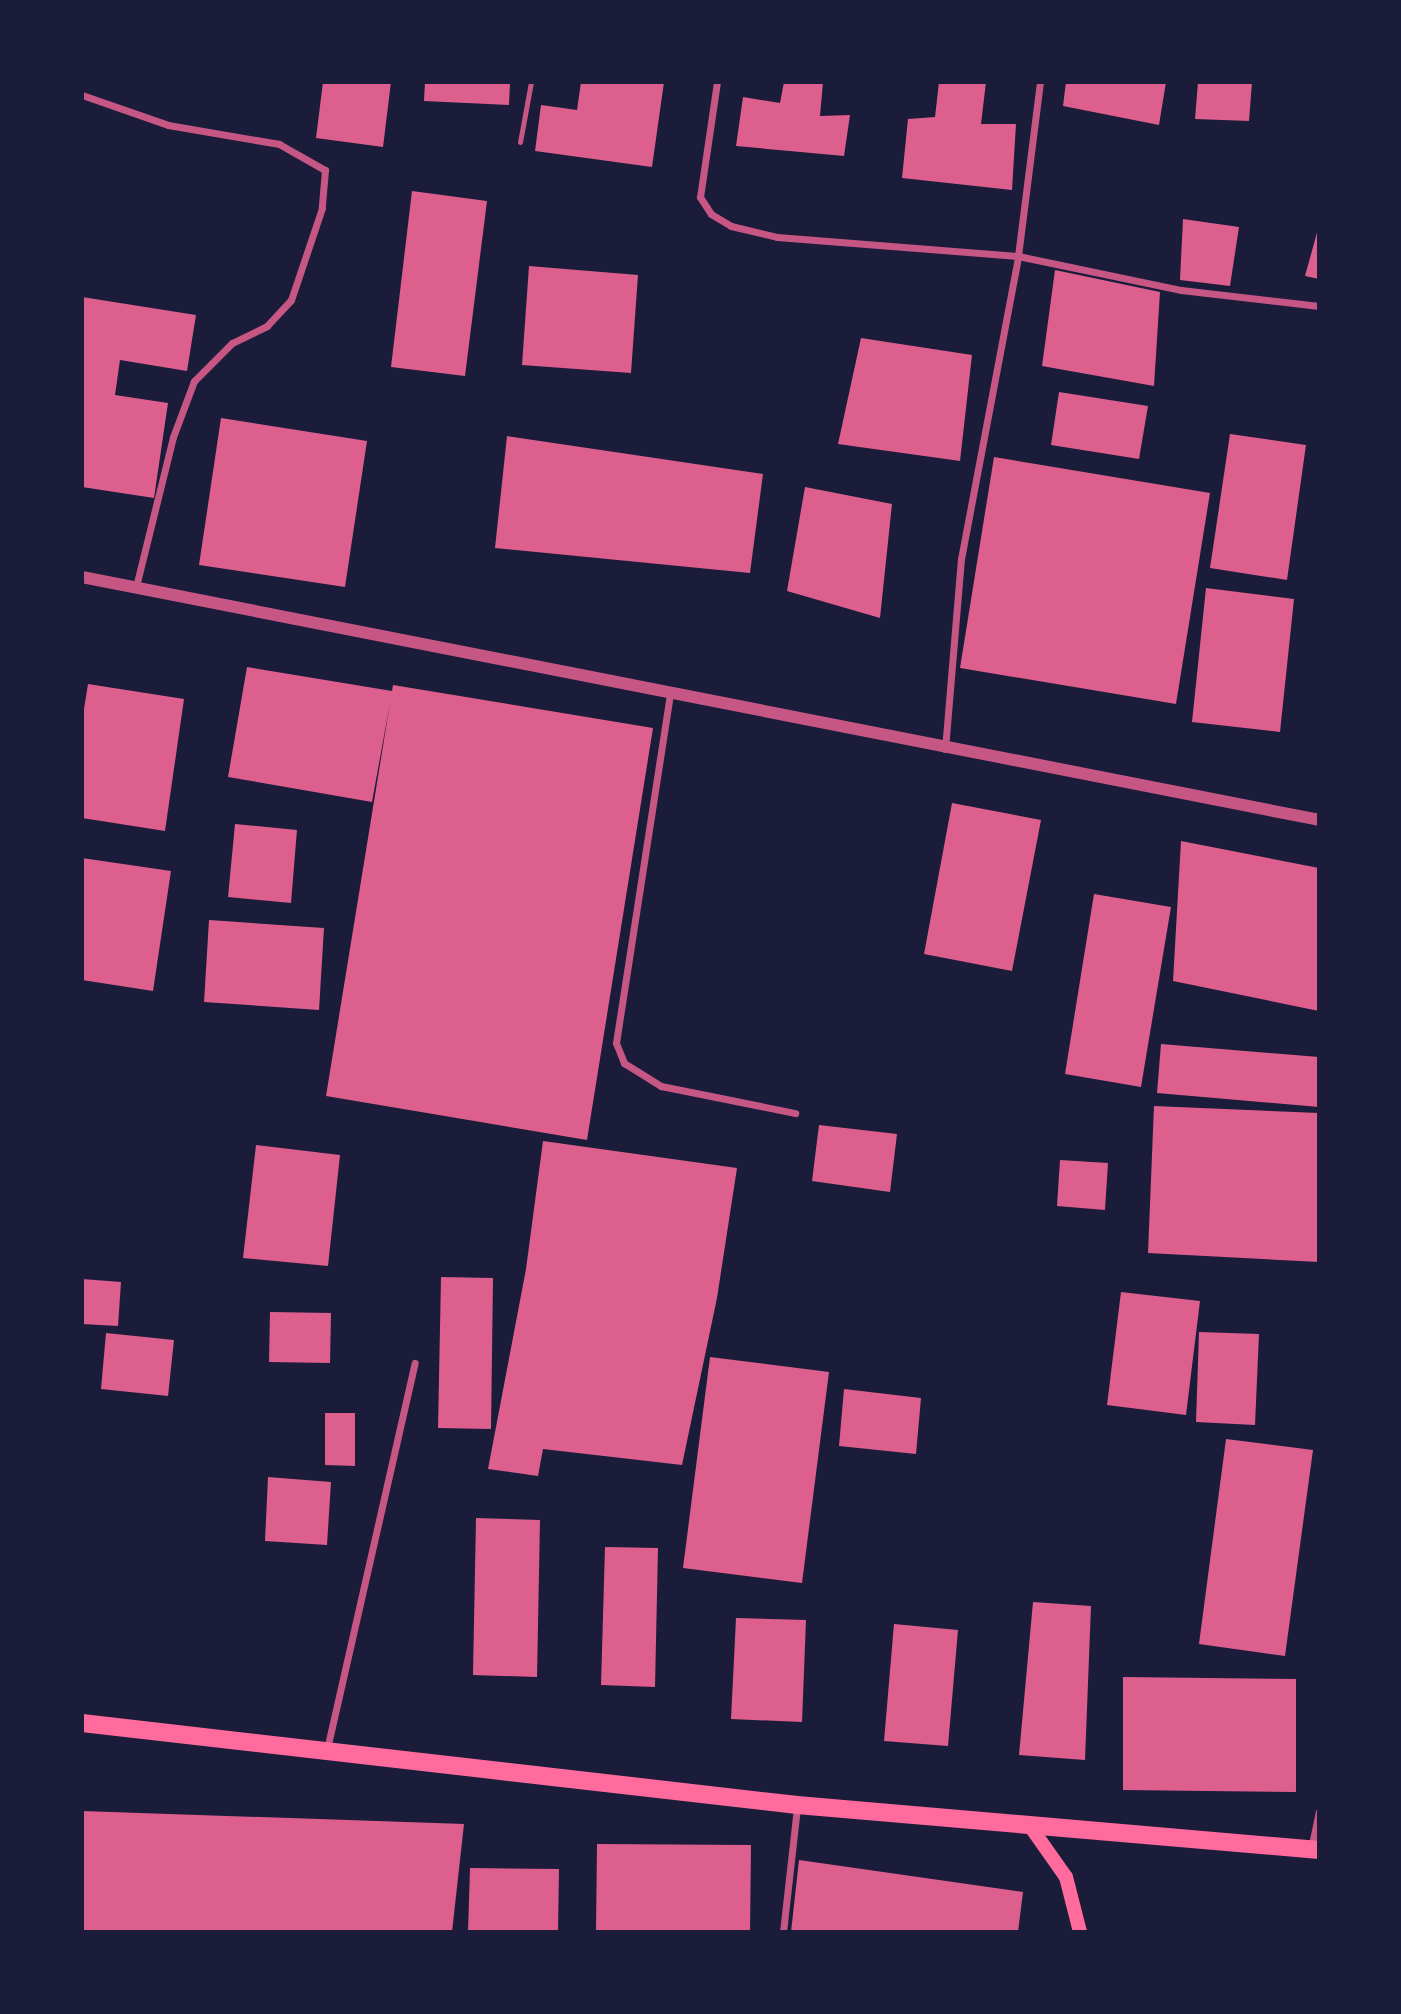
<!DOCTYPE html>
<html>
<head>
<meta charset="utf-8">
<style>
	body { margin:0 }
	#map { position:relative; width:1401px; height:2014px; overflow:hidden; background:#1b1b3a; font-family:"Archivo Narrow",sans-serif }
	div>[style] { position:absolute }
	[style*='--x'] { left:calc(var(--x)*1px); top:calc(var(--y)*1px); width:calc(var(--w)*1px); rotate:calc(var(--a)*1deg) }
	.building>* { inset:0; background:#dd5f8e }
	.service>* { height:5px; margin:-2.5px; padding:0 2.5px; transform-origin:2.5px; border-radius:2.5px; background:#c65784 }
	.minor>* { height:7px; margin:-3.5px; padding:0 3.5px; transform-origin:3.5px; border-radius:3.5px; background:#c65784 }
	.tertiary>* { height:12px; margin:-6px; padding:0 6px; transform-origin:6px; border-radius:6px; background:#c65784 }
	.secondary>* { height:14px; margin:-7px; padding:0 7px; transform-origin:7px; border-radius:7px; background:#ff6b9d }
	.primary>* { height:18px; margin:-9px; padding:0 9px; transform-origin:9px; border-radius:9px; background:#ff6b9d }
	span { translate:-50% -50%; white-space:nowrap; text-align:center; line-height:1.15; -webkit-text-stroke:5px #1b1b3a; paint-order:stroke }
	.frame { position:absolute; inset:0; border:84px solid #1b1b3a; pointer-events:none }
</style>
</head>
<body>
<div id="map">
	<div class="building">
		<div style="clip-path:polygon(323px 82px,391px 82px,383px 147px,316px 138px)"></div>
		<div style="clip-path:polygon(425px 82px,510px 82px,509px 105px,424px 101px)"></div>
		<div style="clip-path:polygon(581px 82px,664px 82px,652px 167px,535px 151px,541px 105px,577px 110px)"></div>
		<div style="clip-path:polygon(784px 82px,823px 82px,820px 116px,850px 115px,844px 156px,736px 146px,743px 97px,780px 103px)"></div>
		<div style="clip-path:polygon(939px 82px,986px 82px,981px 124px,1016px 124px,1012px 190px,902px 178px,908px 119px,935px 117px)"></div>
		<div style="clip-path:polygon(1066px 82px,1166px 82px,1159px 125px,1063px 106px)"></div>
		<div style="clip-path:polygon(1198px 82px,1252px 82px,1249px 121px,1195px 119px)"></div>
		<div style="clip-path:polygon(412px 191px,487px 201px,465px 376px,391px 367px)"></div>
		<div style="clip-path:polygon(1183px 219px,1239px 227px,1230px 286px,1180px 280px)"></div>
		<div style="clip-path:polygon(1318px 229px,1319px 229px,1319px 279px,1305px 276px)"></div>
		<div style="clip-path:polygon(529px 266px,638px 275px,631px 373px,522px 365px)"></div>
		<div style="clip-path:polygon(1055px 270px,1160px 292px,1154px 386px,1042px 366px)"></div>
		<div style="clip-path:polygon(82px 297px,196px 315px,187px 371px,120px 360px,115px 395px,168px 403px,154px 498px,82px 487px)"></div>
		<div style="clip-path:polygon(861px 338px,972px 355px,960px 461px,838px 444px)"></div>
		<div style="clip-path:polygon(1059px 392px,1148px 406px,1139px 459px,1051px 445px)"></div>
		<div style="clip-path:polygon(221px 418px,367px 441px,345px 587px,199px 565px)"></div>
		<div style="clip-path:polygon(1230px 434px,1306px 445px,1287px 580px,1210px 568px)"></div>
		<div style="clip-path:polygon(507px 436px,763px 474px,750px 573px,495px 548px)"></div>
		<div style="clip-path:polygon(994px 457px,1210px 493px,1176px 704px,960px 668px)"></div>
		<div style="clip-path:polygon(805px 487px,892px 504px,880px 618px,787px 591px)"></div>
		<div style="clip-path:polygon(1206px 588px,1294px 599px,1280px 732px,1192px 722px)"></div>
		<div style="clip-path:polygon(247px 667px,392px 691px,393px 685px,653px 728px,587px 1140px,326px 1096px,390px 703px,372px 802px,228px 777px)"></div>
		<div style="clip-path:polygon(88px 684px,184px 699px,165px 831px,82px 818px,82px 721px)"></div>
		<div style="clip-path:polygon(952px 803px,1041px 820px,1012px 971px,924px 954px)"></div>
		<div style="clip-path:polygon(235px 824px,297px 830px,291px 903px,228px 897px)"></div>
		<div style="clip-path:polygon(1181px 841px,1319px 868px,1319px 1011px,1173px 981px)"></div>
		<div style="clip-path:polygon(82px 858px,171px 871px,153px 991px,82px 980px)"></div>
		<div style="clip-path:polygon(1094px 894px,1171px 907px,1141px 1087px,1065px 1074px)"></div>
		<div style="clip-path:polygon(209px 920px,324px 928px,319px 1010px,204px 1002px)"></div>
		<div style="clip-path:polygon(1161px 1044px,1319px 1057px,1319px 1107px,1157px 1093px)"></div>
		<div style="clip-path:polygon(1154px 1106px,1319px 1113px,1319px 1262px,1148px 1253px)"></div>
		<div style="clip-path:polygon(819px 1125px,897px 1134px,890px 1192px,812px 1181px)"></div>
		<div style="clip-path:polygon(543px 1141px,737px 1168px,717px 1298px,682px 1465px,543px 1449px,538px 1476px,488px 1469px,526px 1269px)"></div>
		<div style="clip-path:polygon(256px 1145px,340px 1155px,328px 1266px,243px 1258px)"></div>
		<div style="clip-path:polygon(1060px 1160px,1108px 1163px,1105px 1210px,1057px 1206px)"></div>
		<div style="clip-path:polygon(441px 1277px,493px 1278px,491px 1429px,438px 1428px)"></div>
		<div style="clip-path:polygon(82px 1279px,121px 1282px,118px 1326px,82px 1324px)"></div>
		<div style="clip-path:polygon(1121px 1292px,1200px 1301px,1186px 1415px,1107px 1405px)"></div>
		<div style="clip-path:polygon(270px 1312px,331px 1313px,330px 1363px,269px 1362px)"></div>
		<div style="clip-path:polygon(1199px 1332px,1259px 1334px,1255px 1425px,1196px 1422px)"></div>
		<div style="clip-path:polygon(106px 1333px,174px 1340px,168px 1396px,101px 1389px)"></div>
		<div style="clip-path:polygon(710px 1357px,829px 1372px,802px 1583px,683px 1568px)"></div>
		<div style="clip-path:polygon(844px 1389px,921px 1398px,916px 1454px,839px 1446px)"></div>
		<div style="clip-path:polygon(325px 1413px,355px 1413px,355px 1466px,325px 1465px)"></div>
		<div style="clip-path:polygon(1226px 1439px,1313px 1450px,1285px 1656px,1199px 1644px)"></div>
		<div style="clip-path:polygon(268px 1477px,331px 1482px,327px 1545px,265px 1541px)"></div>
		<div style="clip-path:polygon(476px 1518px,540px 1520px,537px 1677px,473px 1675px)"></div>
		<div style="clip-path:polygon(605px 1547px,658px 1548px,655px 1687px,601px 1685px)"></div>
		<div style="clip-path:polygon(1033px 1602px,1091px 1606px,1085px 1760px,1019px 1755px)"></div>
		<div style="clip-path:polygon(736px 1618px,806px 1620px,802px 1722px,731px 1719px)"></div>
		<div style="clip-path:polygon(894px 1624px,958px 1630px,948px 1746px,884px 1741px)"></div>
		<div style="clip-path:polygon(1123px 1677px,1296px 1679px,1296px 1792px,1123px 1790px)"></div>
		<div style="clip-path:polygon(82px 1811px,464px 1824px,452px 1932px,82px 1932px)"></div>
		<div style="clip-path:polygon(597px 1844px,751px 1845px,750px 1932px,596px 1932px)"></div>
		<div style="clip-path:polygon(799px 1860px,1023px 1892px,1018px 1932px,791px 1932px)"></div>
		<div style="clip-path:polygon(470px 1868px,559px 1869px,558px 1932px,468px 1932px)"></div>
	</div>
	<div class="service">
		<div style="--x:520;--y:142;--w:61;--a:-79.6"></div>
	</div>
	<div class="minor">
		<div style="--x:717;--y:82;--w:116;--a:98.4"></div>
		<div style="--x:700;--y:197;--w:20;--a:57"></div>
		<div style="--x:711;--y:214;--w:23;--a:31"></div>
		<div style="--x:731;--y:226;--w:47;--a:13.4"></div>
		<div style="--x:777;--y:237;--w:242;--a:4.5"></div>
		<div style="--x:1018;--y:256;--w:175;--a:-82.8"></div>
		<div style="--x:82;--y:95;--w:91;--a:19.2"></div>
		<div style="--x:168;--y:125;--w:113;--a:9.7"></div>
		<div style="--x:279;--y:144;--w:53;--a:29.5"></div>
		<div style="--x:325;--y:170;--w:38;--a:95"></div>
		<div style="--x:322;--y:208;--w:97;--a:108.6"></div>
		<div style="--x:291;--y:300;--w:35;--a:133"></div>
		<div style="--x:267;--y:326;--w:39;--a:154"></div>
		<div style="--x:232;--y:343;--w:54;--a:135"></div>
		<div style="--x:194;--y:381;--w:60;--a:110.6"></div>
		<div style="--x:173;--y:437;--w:154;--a:103.9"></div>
		<div style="--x:670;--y:694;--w:353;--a:98.8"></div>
		<div style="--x:616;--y:1043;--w:22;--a:68"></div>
		<div style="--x:624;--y:1063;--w:44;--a:31.9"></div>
		<div style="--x:661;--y:1086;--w:137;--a:11.4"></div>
		<div style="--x:945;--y:749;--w:191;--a:-85.2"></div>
		<div style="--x:961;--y:559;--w:308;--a:-79.3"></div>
		<div style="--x:1018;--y:256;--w:167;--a:11.8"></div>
		<div style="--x:1181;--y:290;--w:139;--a:6.6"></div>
		<div style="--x:327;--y:1749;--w:396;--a:-77.2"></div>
		<div style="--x:1311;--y:1849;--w:38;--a:-78"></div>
		<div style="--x:783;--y:1932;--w:126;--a:-83.6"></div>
	</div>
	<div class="tertiary">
		<div style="--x:82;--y:577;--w:1261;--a:11.11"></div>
	</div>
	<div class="secondary">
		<div style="--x:1030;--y:1826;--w:62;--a:54.8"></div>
		<div style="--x:1066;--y:1877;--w:57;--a:75.7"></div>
	</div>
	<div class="primary">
		<div style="--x:82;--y:1723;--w:720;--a:6.54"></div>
		<div style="--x:797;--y:1805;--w:524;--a:4.93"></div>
	</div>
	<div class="frame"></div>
</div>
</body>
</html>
